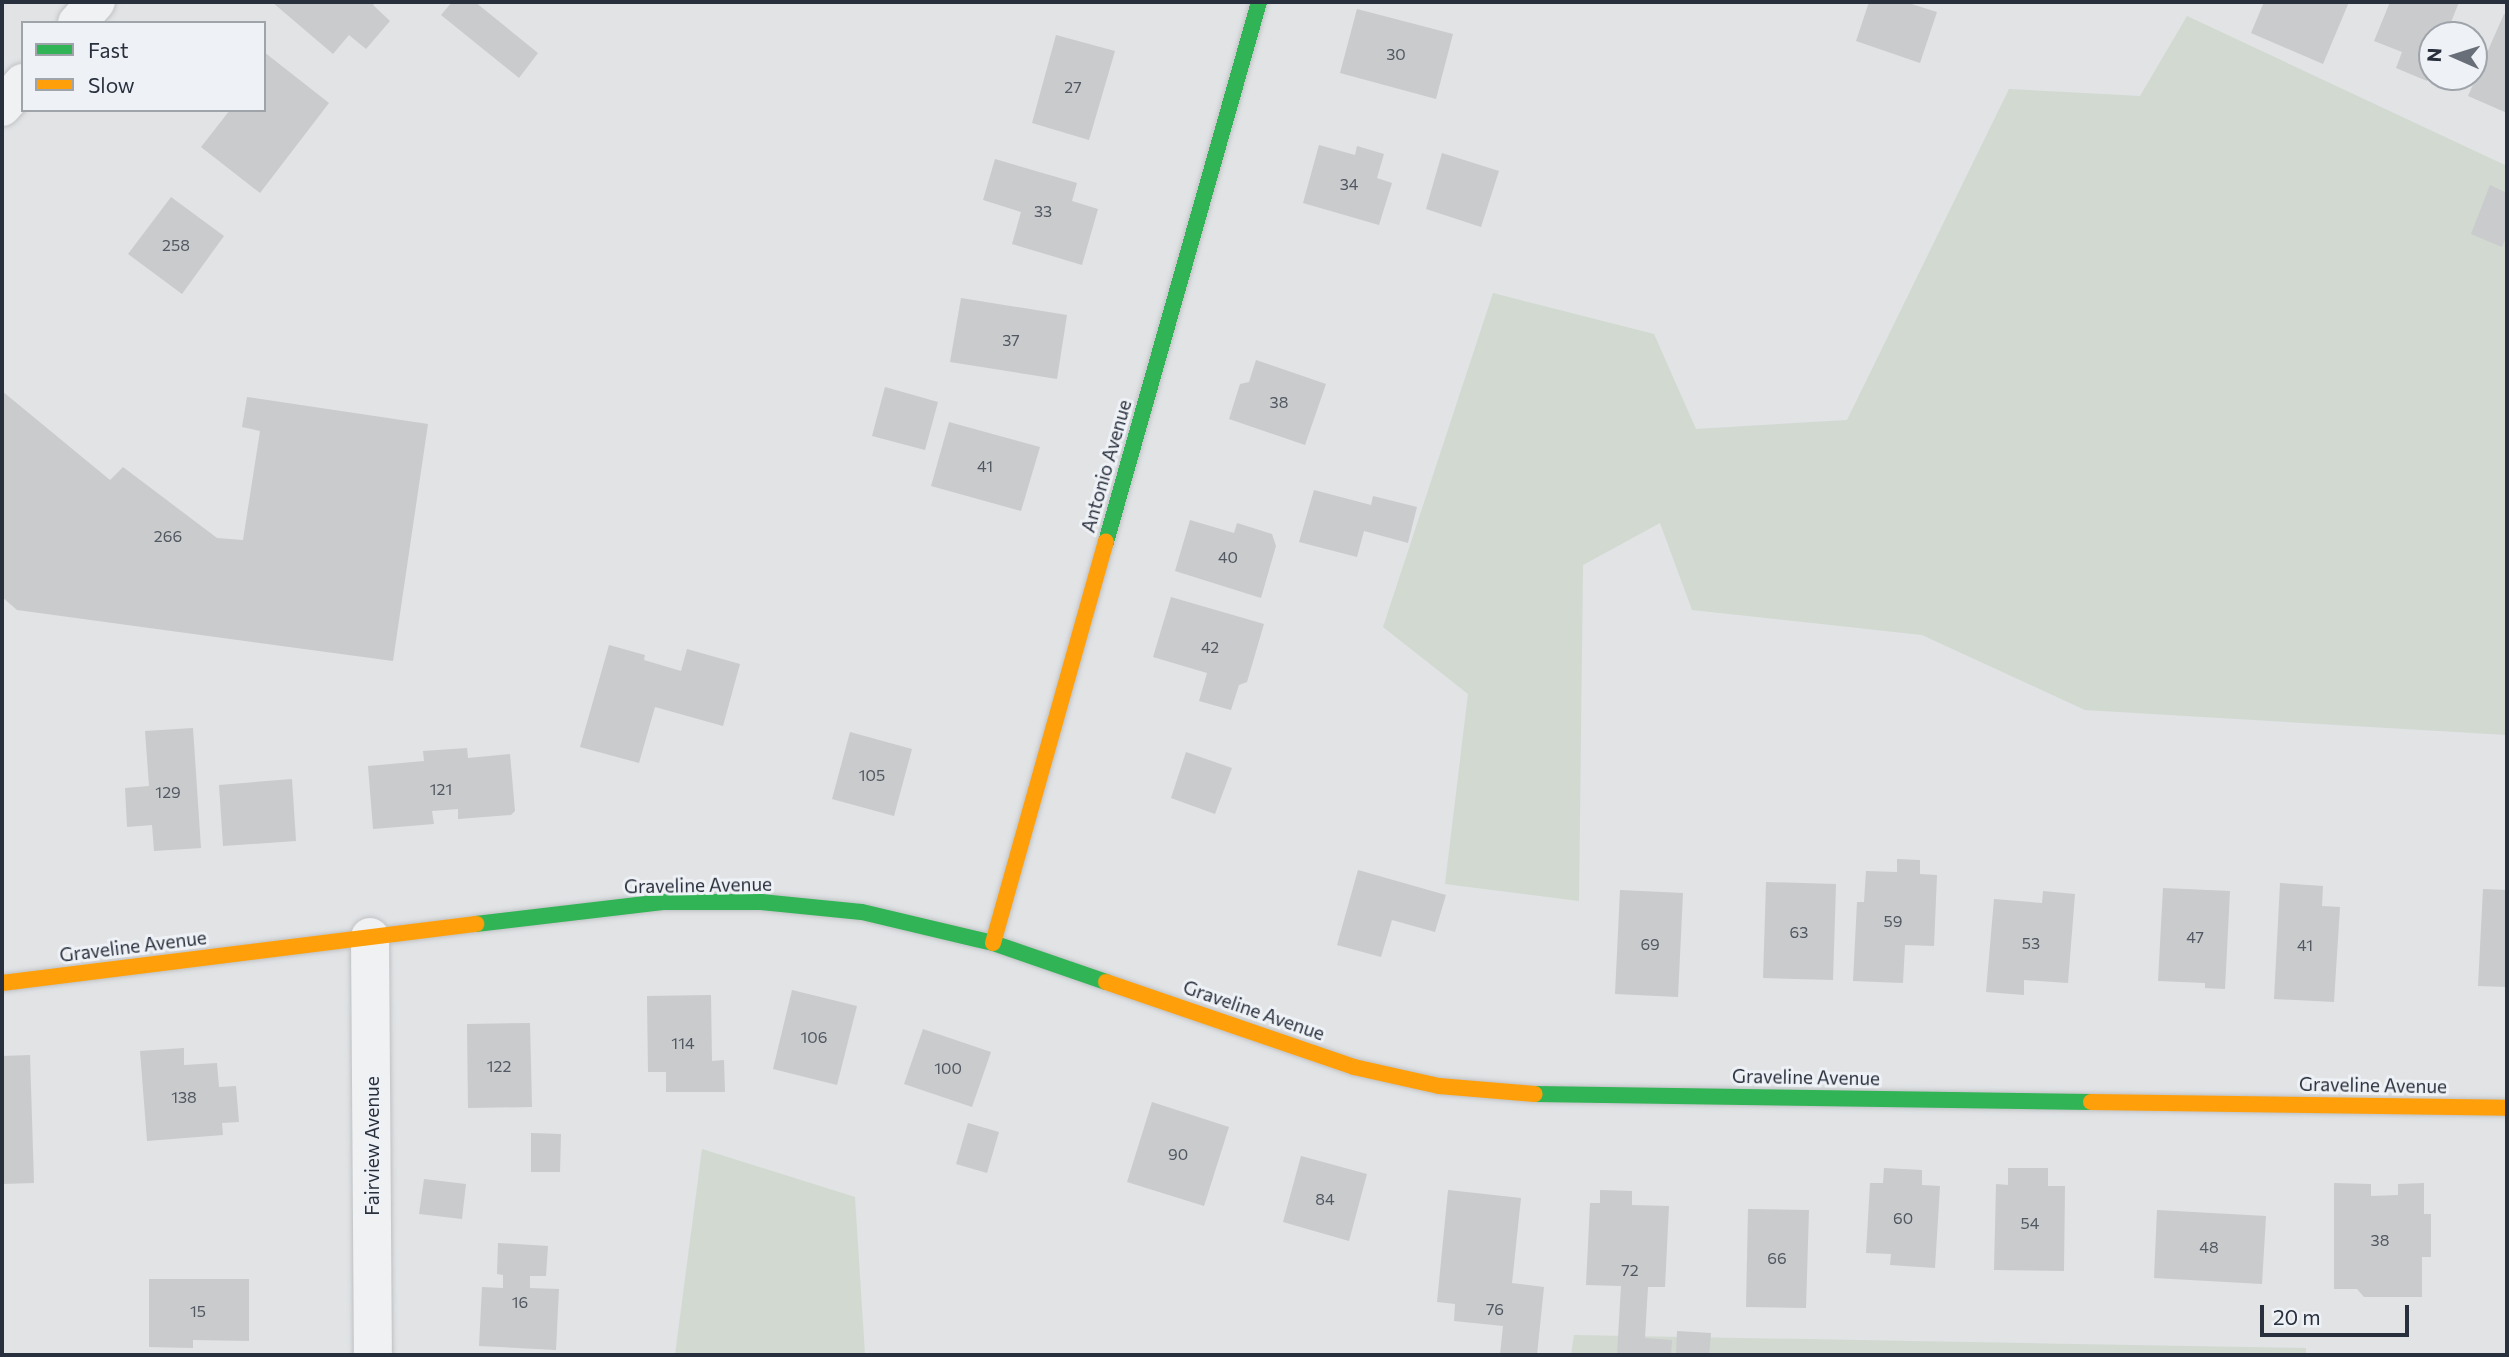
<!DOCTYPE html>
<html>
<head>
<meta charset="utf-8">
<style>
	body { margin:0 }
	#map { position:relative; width:2509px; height:1357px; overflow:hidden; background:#e1e3e5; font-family:Commissioner,sans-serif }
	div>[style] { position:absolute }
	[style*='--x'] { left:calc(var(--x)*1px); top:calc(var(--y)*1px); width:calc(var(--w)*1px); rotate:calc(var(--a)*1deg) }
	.green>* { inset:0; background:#d1d9d1 }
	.building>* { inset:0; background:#c9cbcd }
	.roads { filter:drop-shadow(0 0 2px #bfc1c3) drop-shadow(0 0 2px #bfc1c3) }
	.street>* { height:38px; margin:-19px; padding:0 19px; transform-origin:19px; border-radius:19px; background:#f0f1f2 }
	.fast>* { height:16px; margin:-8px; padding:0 8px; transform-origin:8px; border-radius:8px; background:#30b455 }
	.slow>* { height:16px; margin:-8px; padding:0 8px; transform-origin:8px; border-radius:8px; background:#ff9f0a }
	span { translate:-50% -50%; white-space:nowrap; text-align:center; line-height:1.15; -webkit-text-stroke:6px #eef1f5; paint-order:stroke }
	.number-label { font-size:16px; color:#525862 }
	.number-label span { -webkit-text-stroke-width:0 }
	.street-label { font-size:19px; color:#29303d }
	.frame { position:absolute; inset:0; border:4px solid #29303d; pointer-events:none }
	.legend { position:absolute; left:21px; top:21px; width:245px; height:91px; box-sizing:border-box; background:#eef1f5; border:2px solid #9fa4ab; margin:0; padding:9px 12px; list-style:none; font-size:21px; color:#29303d }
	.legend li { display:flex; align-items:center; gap:14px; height:35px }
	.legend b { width:35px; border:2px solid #9fa4ab }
	.north { position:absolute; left:2418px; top:21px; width:70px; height:70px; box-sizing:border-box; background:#eef1f5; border:2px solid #9fa4ab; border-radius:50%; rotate:273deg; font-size:19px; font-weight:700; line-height:28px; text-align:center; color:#29303d }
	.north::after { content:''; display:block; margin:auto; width:24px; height:32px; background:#696f78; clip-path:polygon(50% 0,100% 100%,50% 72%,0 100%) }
	.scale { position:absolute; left:2260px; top:1305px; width:149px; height:32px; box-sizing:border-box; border:4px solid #29303d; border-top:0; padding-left:9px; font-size:21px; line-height:24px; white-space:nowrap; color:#29303d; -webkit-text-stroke:5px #eef1f5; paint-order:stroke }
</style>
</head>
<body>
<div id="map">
	<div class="green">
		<div style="clip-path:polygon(2187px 16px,2507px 166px,2507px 735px,2085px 710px,1922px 635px,1692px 610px,1660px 523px,1583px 565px,1579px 901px,1445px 884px,1468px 694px,1383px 627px,1493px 293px,1654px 334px,1696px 429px,1847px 420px,2009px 89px,2140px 96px)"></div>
		<div style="clip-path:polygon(702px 1149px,855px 1197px,865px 1355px,675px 1355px)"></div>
		<div style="clip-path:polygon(1574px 1335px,2306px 1348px,2306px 1355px,1571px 1355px)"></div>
	</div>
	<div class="building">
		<div style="clip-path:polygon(272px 2px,376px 2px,373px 5px,390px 21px,366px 49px,349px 35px,333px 54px)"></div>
		<div style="clip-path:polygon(452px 2px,475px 2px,538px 53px,519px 78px,441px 15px)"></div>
		<div style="clip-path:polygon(1869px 2px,1905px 2px,1937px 12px,1920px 63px,1856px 41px)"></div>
		<div style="clip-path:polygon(2264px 2px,2349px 2px,2323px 64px,2251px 33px)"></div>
		<div style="clip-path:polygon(2390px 2px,2459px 2px,2446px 35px,2432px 35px,2432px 68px,2427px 81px,2396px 68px,2402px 52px,2374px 41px)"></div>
		<div style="clip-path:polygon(1357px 9px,1453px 34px,1436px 99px,1340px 73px)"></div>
		<div style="clip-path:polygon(2504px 14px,2507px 15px,2507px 113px,2468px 96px)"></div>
		<div style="clip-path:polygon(1056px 35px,1115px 51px,1089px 140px,1032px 123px)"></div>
		<div style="clip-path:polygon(264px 52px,329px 103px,260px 193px,201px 147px,230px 110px,264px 110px)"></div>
		<div style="clip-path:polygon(1319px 145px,1355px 155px,1357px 146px,1384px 154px,1377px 178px,1392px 183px,1379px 225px,1303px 203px)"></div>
		<div style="clip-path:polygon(1442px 153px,1499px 171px,1481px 227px,1426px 209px)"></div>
		<div style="clip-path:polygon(995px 159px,1077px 183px,1072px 201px,1098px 209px,1082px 265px,1012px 244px,1021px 212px,983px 200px)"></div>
		<div style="clip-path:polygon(2490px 185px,2507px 193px,2507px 235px,2502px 247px,2471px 234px)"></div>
		<div style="clip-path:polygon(171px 197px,224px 236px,182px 294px,128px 254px)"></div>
		<div style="clip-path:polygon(961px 298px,1067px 315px,1057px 379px,950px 362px)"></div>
		<div style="clip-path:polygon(1256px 360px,1326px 384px,1305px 445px,1229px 419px,1240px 384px,1249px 382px)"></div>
		<div style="clip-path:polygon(885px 387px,938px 402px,925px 450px,872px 436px)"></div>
		<div style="clip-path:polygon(2px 391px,110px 480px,123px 467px,217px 538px,243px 540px,260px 431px,242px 427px,247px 397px,428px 424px,393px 661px,17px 610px,2px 597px)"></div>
		<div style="clip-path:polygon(949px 422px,1040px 447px,1021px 511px,931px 486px)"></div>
		<div style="clip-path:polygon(1314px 490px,1371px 505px,1373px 496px,1417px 507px,1408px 543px,1364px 531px,1357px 557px,1299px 542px)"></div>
		<div style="clip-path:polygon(1190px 520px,1234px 533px,1237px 523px,1272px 534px,1276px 546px,1261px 598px,1175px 571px)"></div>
		<div style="clip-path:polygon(1171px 597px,1264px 624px,1247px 682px,1239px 685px,1231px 710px,1199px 701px,1207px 673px,1153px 657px)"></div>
		<div style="clip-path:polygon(609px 645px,645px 655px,644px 660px,681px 671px,687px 649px,740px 664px,723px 726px,655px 707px,639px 763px,580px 747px)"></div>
		<div style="clip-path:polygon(193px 728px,201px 848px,154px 851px,152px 825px,127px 827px,125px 788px,149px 786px,145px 731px)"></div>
		<div style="clip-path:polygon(850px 732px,912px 749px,894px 816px,832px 799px)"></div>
		<div style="clip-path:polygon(467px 748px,468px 758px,510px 754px,515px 811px,511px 815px,458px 819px,458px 809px,432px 811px,434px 824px,373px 829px,368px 766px,424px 761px,423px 751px)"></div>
		<div style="clip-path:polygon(1186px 752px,1232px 768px,1215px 814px,1171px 798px)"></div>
		<div style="clip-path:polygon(292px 779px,296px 841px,223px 846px,219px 785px)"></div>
		<div style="clip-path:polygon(1897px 859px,1920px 860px,1920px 874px,1937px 875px,1934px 946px,1905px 945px,1903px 983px,1853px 981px,1857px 902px,1864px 902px,1866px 871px,1897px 872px)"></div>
		<div style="clip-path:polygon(1358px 870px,1446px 895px,1435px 932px,1392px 920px,1381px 957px,1337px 945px)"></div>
		<div style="clip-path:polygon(1766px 882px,1836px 884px,1833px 980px,1763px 978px)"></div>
		<div style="clip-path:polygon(2280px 883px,2323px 886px,2322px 906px,2340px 907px,2334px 1002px,2274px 999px)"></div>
		<div style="clip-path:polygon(2163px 888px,2230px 891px,2225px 989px,2205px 988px,2205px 983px,2158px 981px)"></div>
		<div style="clip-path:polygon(2483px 889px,2507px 890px,2507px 987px,2478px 986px)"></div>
		<div style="clip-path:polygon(1620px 890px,1683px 893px,1678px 997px,1615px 994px)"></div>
		<div style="clip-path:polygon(2043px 891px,2075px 894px,2068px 983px,2024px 980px,2024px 995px,1986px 992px,1994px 899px,2042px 903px)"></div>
		<div style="clip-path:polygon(792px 990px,857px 1006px,837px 1085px,773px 1069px)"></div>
		<div style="clip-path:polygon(711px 995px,712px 1061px,724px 1060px,725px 1092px,666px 1092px,666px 1072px,648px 1072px,647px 996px)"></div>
		<div style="clip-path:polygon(530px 1023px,532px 1107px,468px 1108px,467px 1024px)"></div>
		<div style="clip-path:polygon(923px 1029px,991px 1052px,972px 1107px,904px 1084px)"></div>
		<div style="clip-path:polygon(184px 1048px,184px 1065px,217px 1063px,219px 1087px,236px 1086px,239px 1122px,222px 1123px,223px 1135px,147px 1141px,140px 1051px)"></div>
		<div style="clip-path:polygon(30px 1055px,34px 1183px,2px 1184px,2px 1056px)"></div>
		<div style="clip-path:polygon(1152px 1102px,1229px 1127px,1204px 1206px,1127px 1182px)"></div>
		<div style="clip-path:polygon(968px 1123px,999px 1132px,987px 1173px,956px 1164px)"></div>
		<div style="clip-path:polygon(531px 1133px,561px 1134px,560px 1172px,531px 1172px)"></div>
		<div style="clip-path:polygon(1301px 1156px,1367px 1174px,1349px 1241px,1283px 1222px)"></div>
		<div style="clip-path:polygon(1884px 1168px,1922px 1170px,1922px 1185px,1940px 1186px,1935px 1268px,1890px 1265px,1891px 1254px,1866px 1253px,1870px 1183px,1883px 1183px)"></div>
		<div style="clip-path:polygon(2008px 1168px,2048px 1168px,2048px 1186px,2065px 1186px,2064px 1271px,1994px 1270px,1996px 1184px,2008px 1185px)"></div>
		<div style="clip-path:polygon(424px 1179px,466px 1184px,462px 1219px,419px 1214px)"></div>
		<div style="clip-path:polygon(2334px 1183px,2371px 1184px,2371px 1196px,2398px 1195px,2398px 1184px,2424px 1183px,2424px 1214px,2431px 1214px,2431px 1257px,2422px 1257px,2422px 1297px,2364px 1297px,2357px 1289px,2334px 1289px)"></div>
		<div style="clip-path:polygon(1448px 1190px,1521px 1198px,1512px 1283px,1544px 1287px,1537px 1355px,1500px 1355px,1503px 1326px,1454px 1321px,1455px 1304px,1437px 1302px)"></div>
		<div style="clip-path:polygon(1600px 1190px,1632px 1191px,1632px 1205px,1669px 1206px,1665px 1287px,1648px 1287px,1645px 1338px,1672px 1340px,1671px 1355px,1617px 1355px,1621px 1286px,1586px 1285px,1590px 1203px,1600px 1203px)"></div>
		<div style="clip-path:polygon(1748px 1209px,1809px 1210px,1806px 1308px,1746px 1307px)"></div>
		<div style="clip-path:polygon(2157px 1210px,2266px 1216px,2262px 1284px,2154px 1278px)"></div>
		<div style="clip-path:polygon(498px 1243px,548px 1246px,546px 1276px,530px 1276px,530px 1288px,559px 1289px,556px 1350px,479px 1346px,482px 1287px,503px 1288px,503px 1275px,497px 1274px)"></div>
		<div style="clip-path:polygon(149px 1279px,249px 1279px,249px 1341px,193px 1340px,193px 1348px,149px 1347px)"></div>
		<div style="clip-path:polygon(1677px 1331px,1711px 1333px,1709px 1355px,1676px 1355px)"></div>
	</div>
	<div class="roads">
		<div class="street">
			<div style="--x:77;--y:23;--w:28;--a:-48"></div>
			<div style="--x:2;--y:107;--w:32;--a:-49"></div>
			<div style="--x:370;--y:937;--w:418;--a:89.6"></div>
		</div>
		<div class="fast">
			<div style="--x:1106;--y:542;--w:561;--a:-74.18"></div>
			<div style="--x:476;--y:924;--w:188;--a:-6.7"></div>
			<div style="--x:663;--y:902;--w:98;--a:0"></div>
			<div style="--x:761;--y:902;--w:101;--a:5.7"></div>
			<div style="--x:862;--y:912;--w:135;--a:13.3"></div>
			<div style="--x:993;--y:943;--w:120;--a:19"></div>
			<div style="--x:1535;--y:1094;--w:556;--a:0.82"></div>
		</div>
		<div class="slow">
			<div style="--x:993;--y:943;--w:417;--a:-74.3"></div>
			<div style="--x:1106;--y:982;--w:262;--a:18.9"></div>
			<div style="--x:1354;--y:1067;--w:87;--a:12.6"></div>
			<div style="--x:1439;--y:1086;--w:96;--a:4.8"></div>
			<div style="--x:2;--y:983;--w:478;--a:-7.1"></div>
			<div style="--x:2091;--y:1102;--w:416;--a:0.8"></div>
		</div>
	</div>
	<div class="number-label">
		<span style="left:1396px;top:54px">30</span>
		<span style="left:1073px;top:87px">27</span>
		<span style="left:1349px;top:184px">34</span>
		<span style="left:1043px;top:211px">33</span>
		<span style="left:176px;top:245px">258</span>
		<span style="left:1011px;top:340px">37</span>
		<span style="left:1279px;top:402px">38</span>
		<span style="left:985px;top:466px">41</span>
		<span style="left:168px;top:536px">266</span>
		<span style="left:1228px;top:557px">40</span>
		<span style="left:1210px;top:647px">42</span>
		<span style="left:872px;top:775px">105</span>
		<span style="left:441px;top:789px">121</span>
		<span style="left:168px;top:792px">129</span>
		<span style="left:1893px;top:921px">59</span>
		<span style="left:1799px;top:932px">63</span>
		<span style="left:2195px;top:937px">47</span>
		<span style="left:2031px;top:943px">53</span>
		<span style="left:1650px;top:944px">69</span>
		<span style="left:2305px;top:945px">41</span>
		<span style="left:814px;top:1037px">106</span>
		<span style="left:683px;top:1043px">114</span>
		<span style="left:499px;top:1066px">122</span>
		<span style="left:948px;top:1068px">100</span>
		<span style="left:184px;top:1097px">138</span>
		<span style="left:1178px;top:1154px">90</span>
		<span style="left:1325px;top:1199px">84</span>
		<span style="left:1903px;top:1218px">60</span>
		<span style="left:2030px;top:1223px">54</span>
		<span style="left:2380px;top:1240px">38</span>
		<span style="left:2209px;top:1247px">48</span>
		<span style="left:1777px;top:1258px">66</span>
		<span style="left:1630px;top:1270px">72</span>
		<span style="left:520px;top:1302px">16</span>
		<span style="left:1495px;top:1309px">76</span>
		<span style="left:198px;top:1311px">15</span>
	</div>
	<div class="street-label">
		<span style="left:1106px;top:466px;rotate:-74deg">Antonio Avenue</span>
		<span style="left:698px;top:885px;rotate:-1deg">Graveline Avenue</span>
		<span style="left:133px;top:946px;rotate:-7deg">Graveline Avenue</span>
		<span style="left:1254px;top:1010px;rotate:19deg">Graveline Avenue</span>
		<span style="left:1806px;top:1077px;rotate:1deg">Graveline Avenue</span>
		<span style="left:2373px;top:1085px;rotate:1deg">Graveline Avenue</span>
		<span style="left:372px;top:1146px;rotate:-90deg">Fairview Avenue</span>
	</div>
	<div class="frame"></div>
	<ul class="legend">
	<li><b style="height:9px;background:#30b455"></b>Fast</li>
	<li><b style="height:9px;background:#ff9f0a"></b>Slow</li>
	</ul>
	<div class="north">N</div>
	<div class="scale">20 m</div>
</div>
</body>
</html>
